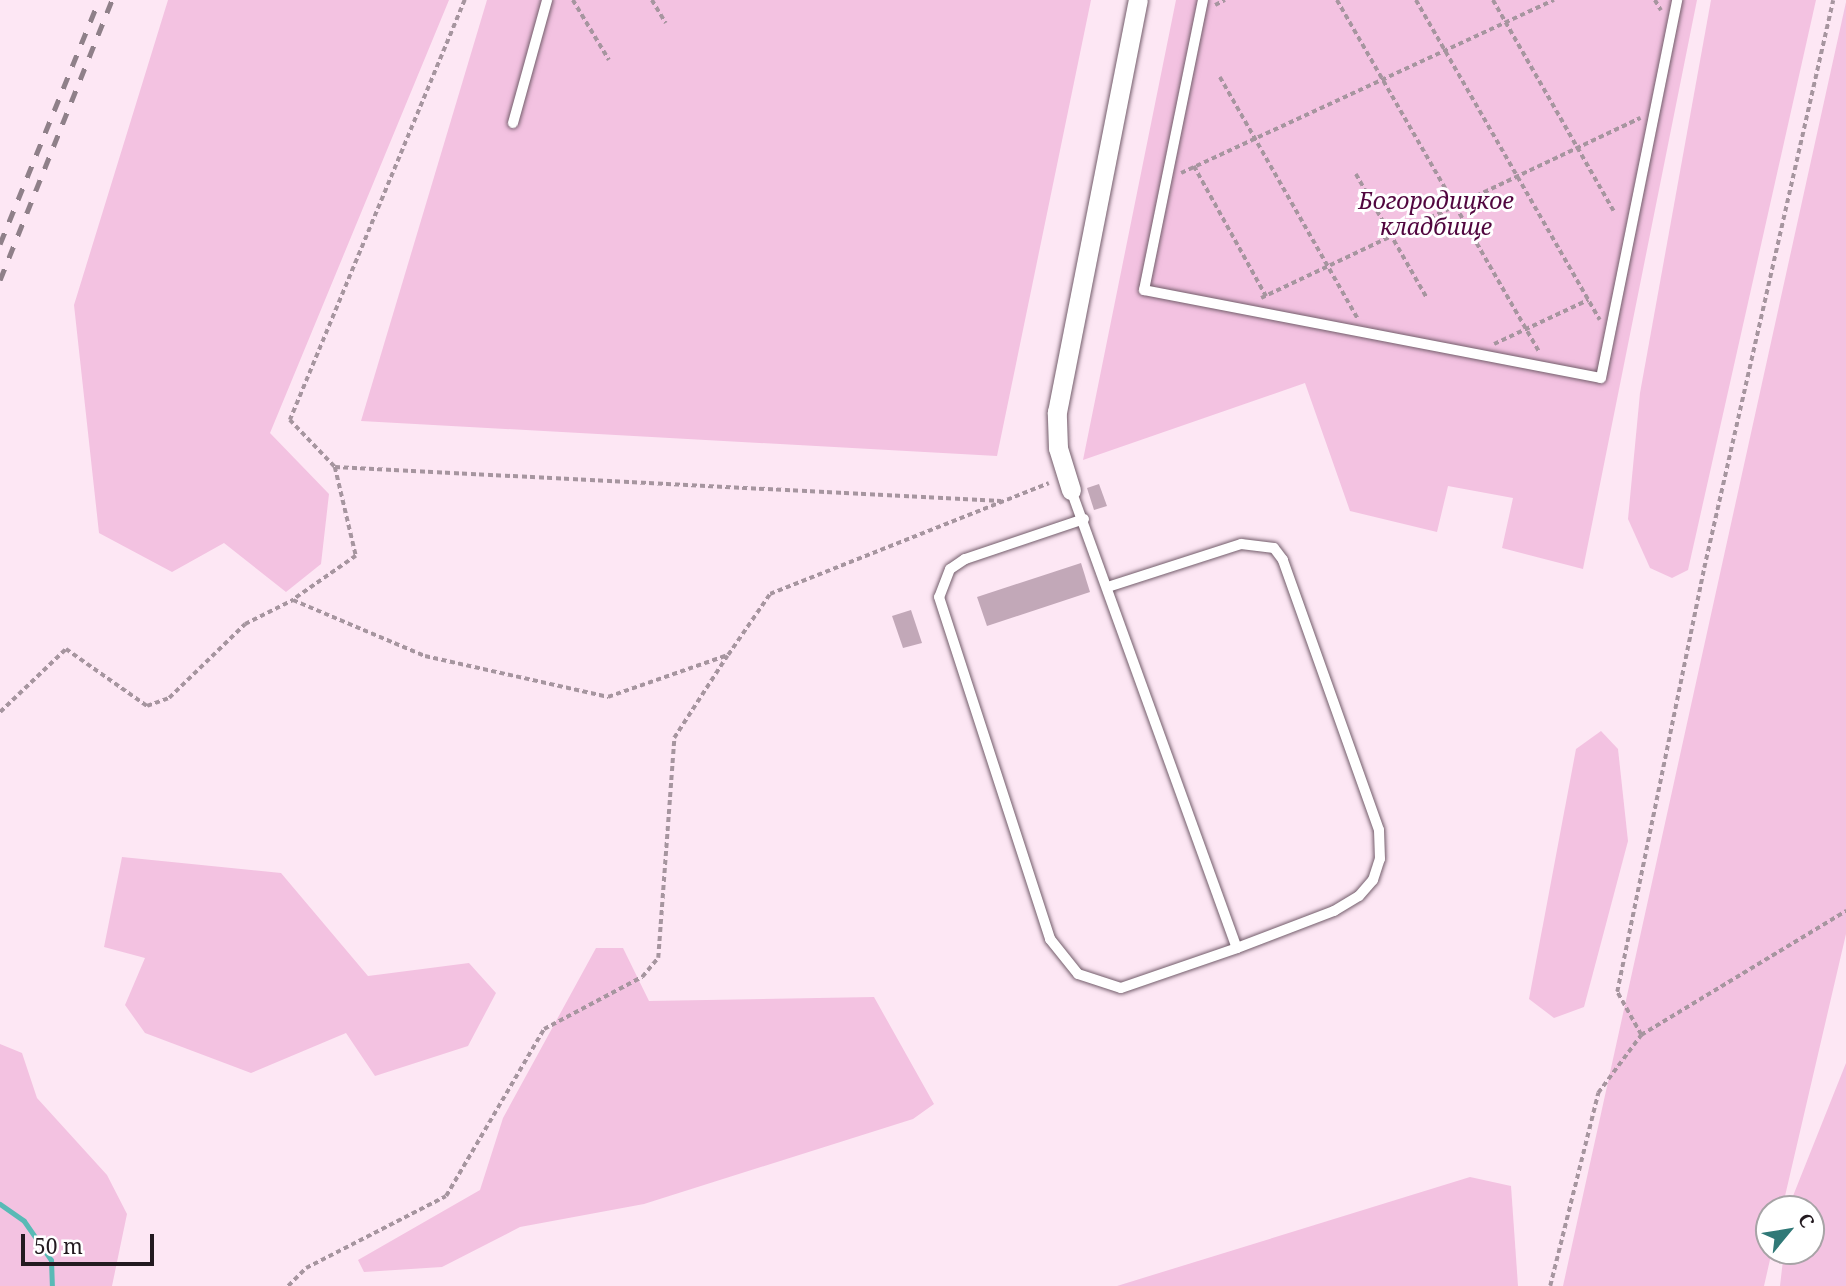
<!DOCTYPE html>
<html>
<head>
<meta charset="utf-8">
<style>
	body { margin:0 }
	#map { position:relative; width:1846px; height:1286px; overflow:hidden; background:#fde7f4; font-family:"Noto Serif",serif }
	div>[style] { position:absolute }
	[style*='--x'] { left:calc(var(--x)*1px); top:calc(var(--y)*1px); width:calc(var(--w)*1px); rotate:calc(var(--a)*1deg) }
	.green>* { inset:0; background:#f3c2e1 }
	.stream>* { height:5px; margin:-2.5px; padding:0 2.5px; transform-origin:2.5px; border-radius:2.5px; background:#59bab6 }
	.building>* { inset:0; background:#c2a8b8 }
	.path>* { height:3.5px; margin-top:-1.75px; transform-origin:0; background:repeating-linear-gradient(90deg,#a6959f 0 5px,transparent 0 8.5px) }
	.roads { filter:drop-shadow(0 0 2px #735d6b) drop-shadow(0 0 2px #735d6b) }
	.lane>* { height:10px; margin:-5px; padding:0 5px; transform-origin:5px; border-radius:5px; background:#fff }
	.street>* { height:19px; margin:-9.5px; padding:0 9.5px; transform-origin:9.5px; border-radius:9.5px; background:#fff }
	.rail>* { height:5px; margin-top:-2.5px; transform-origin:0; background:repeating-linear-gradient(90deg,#8f8089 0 12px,transparent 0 24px) }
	span { translate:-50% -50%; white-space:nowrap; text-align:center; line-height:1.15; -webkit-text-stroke:6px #fff; paint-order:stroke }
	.park-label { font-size:23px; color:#51063f; font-style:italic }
	.north { position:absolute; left:1755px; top:1195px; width:70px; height:70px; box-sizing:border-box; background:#fff; border:2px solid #a7a3a6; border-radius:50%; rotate:60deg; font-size:19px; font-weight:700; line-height:28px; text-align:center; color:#231a20 }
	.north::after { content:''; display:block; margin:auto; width:24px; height:32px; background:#307977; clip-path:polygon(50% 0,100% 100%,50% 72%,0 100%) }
	.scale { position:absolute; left:21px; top:1234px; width:133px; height:32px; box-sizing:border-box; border:4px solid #231a20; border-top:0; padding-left:9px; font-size:21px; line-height:24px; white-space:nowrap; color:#231a20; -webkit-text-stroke:5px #fff; paint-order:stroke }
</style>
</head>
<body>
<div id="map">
	<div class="green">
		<div style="clip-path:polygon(168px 0,449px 0,270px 433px,329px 494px,321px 564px,286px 592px,224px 543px,172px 572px,99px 533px,74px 305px)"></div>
		<div style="clip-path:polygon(487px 0,1091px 0,997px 456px,361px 421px)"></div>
		<div style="clip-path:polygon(1176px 0,1697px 0,1583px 569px,1502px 548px,1513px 498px,1448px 486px,1437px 532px,1350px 511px,1305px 383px,1083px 460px)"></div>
		<div style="clip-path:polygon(1711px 0,1816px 0,1688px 570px,1672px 578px,1650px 568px,1628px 519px,1640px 393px)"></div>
		<div style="clip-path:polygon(1846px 2px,1846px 934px,1782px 1209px,1769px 1209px,1772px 1251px,1764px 1286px,1563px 1286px)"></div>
		<div style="clip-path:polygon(1601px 731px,1618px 749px,1628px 841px,1584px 1007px,1554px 1018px,1529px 999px,1576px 749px)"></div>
		<div style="clip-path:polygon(122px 857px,281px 873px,368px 976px,469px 963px,496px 993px,468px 1046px,375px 1076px,346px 1033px,251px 1073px,145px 1033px,125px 1005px,145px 958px,104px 947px)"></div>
		<div style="clip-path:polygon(596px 948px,623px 948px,649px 1001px,874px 997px,934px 1104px,913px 1119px,644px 1204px,520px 1227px,442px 1267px,364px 1272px,358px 1260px,480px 1190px,503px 1118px)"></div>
		<div style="clip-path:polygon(0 1044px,22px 1053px,37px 1098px,107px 1175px,127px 1214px,112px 1286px,0 1286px)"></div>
		<div style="clip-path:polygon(1846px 1063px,1846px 1286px,1780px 1286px,1784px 1251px,1811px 1251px,1811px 1209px,1790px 1209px,1791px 1201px)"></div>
		<div style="clip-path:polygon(1470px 1177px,1511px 1186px,1518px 1286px,1117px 1286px)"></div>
	</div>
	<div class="stream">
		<div style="--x:0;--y:1204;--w:29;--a:35"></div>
		<div style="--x:24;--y:1221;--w:47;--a:55.3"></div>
		<div style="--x:51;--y:1260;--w:26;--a:88"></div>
	</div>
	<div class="building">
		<div style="clip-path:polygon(1099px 484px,1107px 506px,1094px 510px,1087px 488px)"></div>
		<div style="clip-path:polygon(1081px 563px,1090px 592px,987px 626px,977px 597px)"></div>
		<div style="clip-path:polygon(911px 610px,922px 643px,903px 648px,892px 616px)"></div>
	</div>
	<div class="path">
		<div style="--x:465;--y:0;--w:455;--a:112.6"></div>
		<div style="--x:290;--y:420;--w:65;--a:46.2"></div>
		<div style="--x:335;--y:467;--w:91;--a:76.7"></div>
		<div style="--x:356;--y:556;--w:77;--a:145.1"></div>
		<div style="--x:293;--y:600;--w:143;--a:23"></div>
		<div style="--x:425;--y:656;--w:188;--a:12.6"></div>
		<div style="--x:608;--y:697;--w:127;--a:-19.3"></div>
		<div style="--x:728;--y:655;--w:74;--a:-55.5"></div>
		<div style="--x:770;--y:594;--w:300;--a:-21.7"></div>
		<div style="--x:573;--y:0;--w:70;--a:59"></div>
		<div style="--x:652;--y:0;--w:27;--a:59"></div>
		<div style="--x:1337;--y:0;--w:405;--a:60.1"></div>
		<div style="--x:1416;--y:0;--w:369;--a:60.1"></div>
		<div style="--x:1493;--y:0;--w:243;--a:60.2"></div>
		<div style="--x:1655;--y:0;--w:12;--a:59"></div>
		<div style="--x:1215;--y:5;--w:11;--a:-27"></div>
		<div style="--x:1220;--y:77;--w:279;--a:60.3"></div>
		<div style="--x:1194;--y:166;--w:149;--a:61"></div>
		<div style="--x:1181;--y:173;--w:411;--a:-24.9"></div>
		<div style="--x:1356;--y:174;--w:143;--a:60.2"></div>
		<div style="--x:1261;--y:298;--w:420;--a:-25.4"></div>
		<div style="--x:1494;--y:344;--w:104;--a:-25.1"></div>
		<div style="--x:335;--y:467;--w:667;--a:2.92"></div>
		<div style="--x:0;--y:712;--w:91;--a:-43.7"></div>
		<div style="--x:66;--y:649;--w:99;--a:35.1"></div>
		<div style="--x:147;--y:706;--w:23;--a:-20"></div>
		<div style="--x:169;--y:698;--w:106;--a:-44.2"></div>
		<div style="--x:245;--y:624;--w:54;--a:-26.6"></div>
		<div style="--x:1641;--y:1035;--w:240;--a:-31.2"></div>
		<div style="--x:288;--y:1286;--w:25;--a:-45"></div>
		<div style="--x:306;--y:1268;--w:157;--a:-27.2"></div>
		<div style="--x:446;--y:1196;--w:194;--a:-59.6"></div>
		<div style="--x:544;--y:1029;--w:111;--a:-28"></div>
		<div style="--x:642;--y:977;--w:25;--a:-50"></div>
		<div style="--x:658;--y:958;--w:221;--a:-85.8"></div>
		<div style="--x:674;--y:738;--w:98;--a:-57.1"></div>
		<div style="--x:1550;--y:1286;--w:199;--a:-76"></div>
		<div style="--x:1598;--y:1093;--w:72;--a:-53.4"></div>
		<div style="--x:1641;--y:1035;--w:49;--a:-119.2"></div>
		<div style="--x:1617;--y:992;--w:433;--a:-78.4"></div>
		<div style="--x:1704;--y:568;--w:582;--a:-77.2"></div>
	</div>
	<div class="roads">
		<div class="lane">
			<div style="--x:1203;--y:0;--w:296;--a:101.5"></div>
			<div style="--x:1144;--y:290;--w:465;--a:10.9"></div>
			<div style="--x:1601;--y:378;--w:386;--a:-78.6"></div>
			<div style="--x:513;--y:123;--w:128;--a:-74.5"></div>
			<div style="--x:1071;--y:490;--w:487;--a:70.1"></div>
			<div style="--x:1084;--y:519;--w:126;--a:161.4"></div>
			<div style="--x:965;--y:559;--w:18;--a:146"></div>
			<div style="--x:950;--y:569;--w:30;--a:111"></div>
			<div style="--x:939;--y:597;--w:360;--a:72"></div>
			<div style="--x:1050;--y:939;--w:45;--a:51.3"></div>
			<div style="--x:1078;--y:974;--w:45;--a:18"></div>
			<div style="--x:1121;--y:988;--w:123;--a:-19"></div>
			<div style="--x:1237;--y:948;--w:104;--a:-20.9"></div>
			<div style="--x:1334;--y:911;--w:29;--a:-31"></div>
			<div style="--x:1359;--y:896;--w:21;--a:-49"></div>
			<div style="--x:1373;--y:880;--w:22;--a:-72"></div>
			<div style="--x:1380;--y:859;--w:29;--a:-92"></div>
			<div style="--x:1379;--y:830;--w:287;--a:-109.6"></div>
			<div style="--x:1283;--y:560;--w:15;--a:-127"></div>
			<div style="--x:1274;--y:548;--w:33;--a:-173"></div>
			<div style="--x:1241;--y:544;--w:140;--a:162.1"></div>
		</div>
		<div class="street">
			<div style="--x:1071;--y:490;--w:44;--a:-107.2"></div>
			<div style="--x:1058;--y:448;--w:36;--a:-92"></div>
			<div style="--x:1057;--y:412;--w:420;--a:-78.9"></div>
		</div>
	</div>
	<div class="rail">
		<div style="--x:0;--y:244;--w:263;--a:-67.9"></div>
		<div style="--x:0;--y:280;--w:302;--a:-68.2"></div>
	</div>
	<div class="park-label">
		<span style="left:1436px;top:213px">Богородицкое<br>кладбище</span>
	</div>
	<div class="north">С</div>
	<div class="scale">50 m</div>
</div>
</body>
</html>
